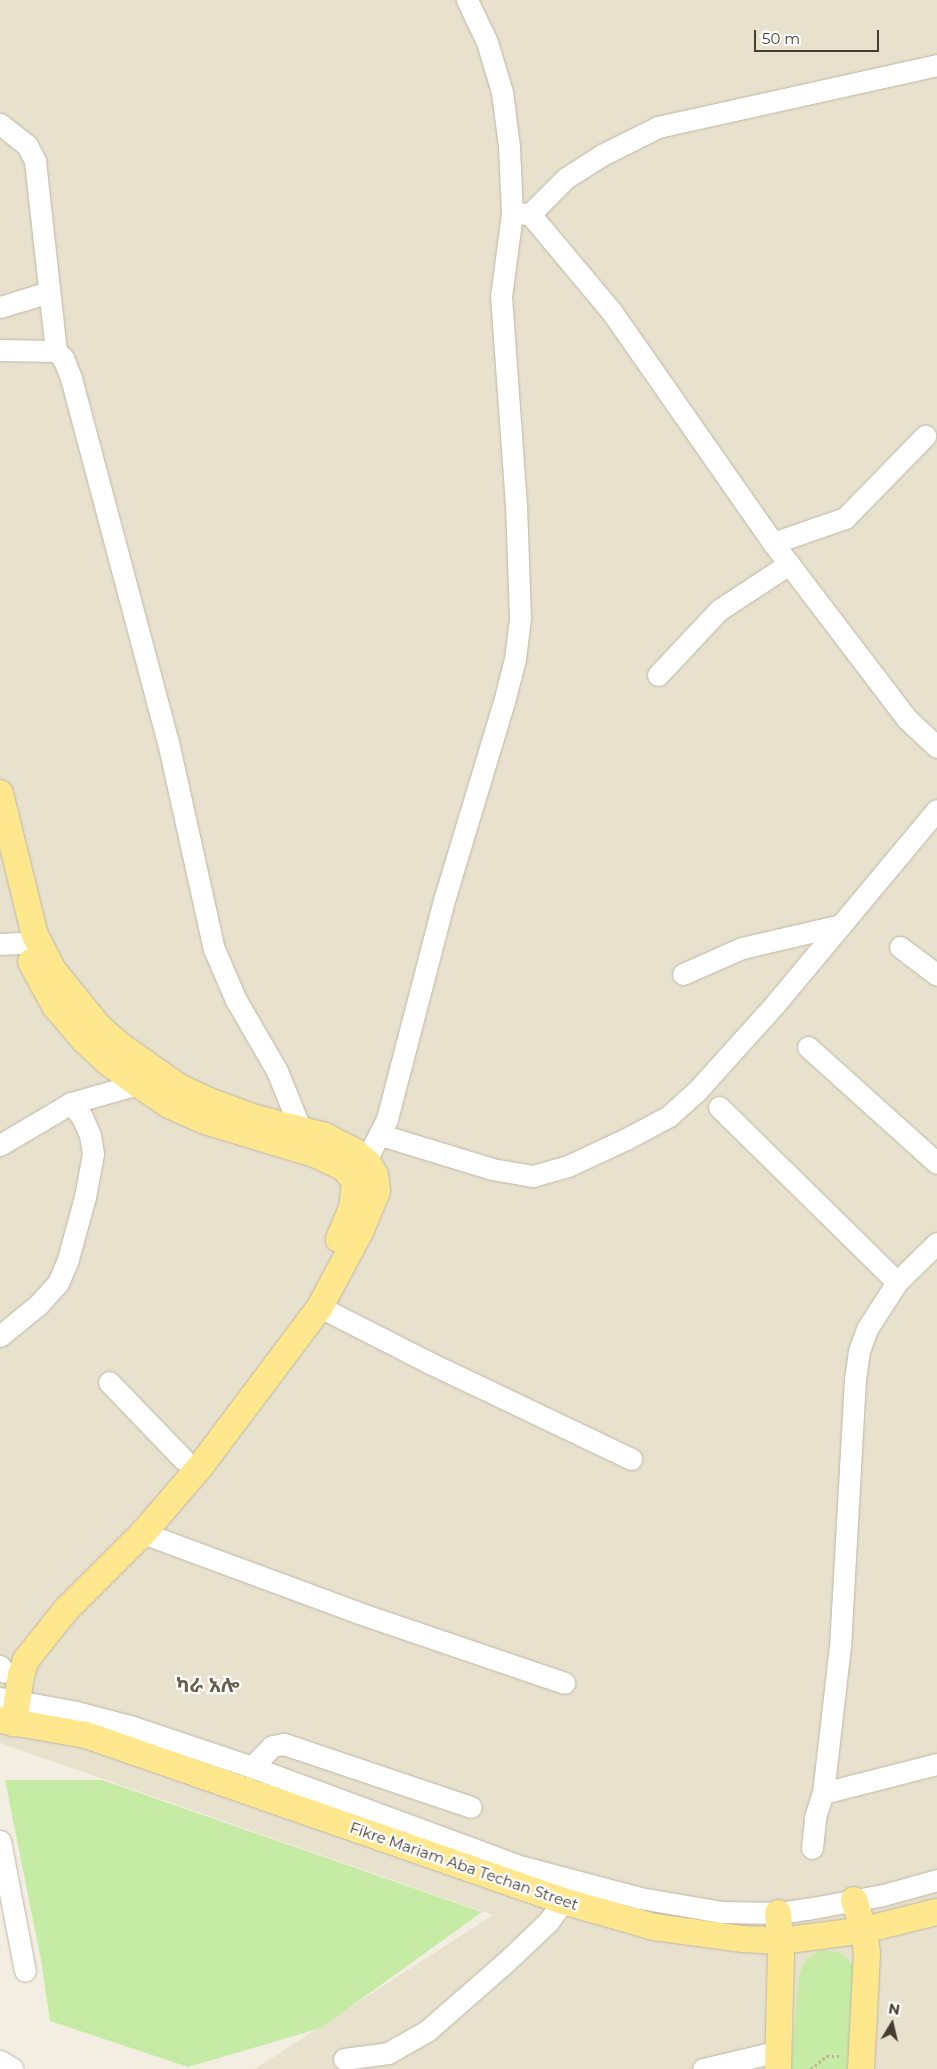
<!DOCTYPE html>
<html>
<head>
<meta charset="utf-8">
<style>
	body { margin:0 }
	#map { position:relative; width:937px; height:2069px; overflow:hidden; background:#f2eee1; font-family:Montserrat,"Noto Sans Ethiopic",sans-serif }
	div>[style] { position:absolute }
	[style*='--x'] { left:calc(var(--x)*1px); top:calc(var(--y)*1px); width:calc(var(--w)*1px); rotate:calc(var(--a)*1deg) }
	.residential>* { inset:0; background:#e7e1ce }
	.green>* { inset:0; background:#c6eba5 }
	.path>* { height:3px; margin-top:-1.5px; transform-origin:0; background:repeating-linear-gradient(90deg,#c1b493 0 2.5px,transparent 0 5px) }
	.roads { filter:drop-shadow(0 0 1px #beb7a3) drop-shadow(0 0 1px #beb7a3) }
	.minor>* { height:21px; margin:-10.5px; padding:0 10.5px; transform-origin:10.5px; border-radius:10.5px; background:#fff }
	.major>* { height:26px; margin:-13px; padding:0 13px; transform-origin:13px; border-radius:13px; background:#ffe78d }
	span { translate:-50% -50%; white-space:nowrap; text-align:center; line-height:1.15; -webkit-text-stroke:4.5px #fff; paint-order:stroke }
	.street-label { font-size:15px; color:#443e31 }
	.district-label { font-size:20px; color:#675d48; font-weight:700 }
	.north { position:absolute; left:867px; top:1999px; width:50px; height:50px; -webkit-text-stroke:4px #fff; paint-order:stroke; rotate:9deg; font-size:14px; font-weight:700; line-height:20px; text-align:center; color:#443e31 }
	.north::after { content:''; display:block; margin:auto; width:18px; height:22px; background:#443e31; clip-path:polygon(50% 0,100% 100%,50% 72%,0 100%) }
	.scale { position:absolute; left:754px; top:30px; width:125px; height:22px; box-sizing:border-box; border:2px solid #443e31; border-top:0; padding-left:6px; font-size:15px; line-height:18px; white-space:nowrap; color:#443e31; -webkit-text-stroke:4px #fff; paint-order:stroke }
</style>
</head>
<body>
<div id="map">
	<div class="residential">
		<div style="clip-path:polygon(0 0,937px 0,937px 2069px,255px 2069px,493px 1915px,0 1743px)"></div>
	</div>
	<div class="green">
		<div style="clip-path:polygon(5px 1780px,102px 1780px,482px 1912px,321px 2028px,188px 2067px,50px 2021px,41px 1960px)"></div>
		<div style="clip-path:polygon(821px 1950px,839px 1952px,852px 1963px,856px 1971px,850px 2069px,790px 2069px,799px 1975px,806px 1959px)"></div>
	</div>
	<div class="path">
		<div style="--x:811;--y:2069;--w:21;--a:-39"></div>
		<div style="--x:827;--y:2056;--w:14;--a:0"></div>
	</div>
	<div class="roads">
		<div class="minor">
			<div style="--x:0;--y:124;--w:34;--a:38"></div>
			<div style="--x:27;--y:145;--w:18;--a:63"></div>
			<div style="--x:35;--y:161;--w:191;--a:83.7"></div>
			<div style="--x:512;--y:213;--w:18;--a:3"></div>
			<div style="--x:530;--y:214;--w:128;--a:50.1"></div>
			<div style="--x:612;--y:312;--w:282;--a:55.1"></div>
			<div style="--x:773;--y:543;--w:221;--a:52.7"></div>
			<div style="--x:907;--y:719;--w:41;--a:43"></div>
			<div style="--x:530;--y:214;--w:51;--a:-45"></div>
			<div style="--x:566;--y:178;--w:43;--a:-32.6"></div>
			<div style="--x:602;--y:155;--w:63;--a:-26.6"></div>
			<div style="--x:658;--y:127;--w:286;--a:-12.5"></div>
			<div style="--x:0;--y:307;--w:51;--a:-17"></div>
			<div style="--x:0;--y:350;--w:56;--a:1"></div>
			<div style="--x:56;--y:351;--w:10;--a:45"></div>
			<div style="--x:63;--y:358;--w:22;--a:68"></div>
			<div style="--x:71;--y:378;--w:377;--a:75.1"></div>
			<div style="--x:168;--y:742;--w:212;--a:77.5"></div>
			<div style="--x:214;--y:949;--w:56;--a:66.7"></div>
			<div style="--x:236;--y:1000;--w:82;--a:60"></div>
			<div style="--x:277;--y:1071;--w:61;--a:68"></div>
			<div style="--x:773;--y:543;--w:76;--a:-19.1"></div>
			<div style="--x:845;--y:518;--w:115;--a:-45.7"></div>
			<div style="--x:658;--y:675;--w:89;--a:-46.8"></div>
			<div style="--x:719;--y:610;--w:84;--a:-33.3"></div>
			<div style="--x:0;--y:944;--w:20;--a:-3"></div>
			<div style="--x:900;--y:947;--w:46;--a:37.1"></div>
			<div style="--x:683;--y:974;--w:64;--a:-23.8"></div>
			<div style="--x:742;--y:948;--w:102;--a:-13.1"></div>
			<div style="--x:808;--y:1047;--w:173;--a:42"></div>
			<div style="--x:719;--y:1107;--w:250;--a:44.5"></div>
			<div style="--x:897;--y:1282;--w:56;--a:122.6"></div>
			<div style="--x:867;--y:1329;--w:23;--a:110"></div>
			<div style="--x:859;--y:1351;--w:28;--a:98"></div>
			<div style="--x:855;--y:1379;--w:267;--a:93.2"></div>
			<div style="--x:840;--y:1646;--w:148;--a:96.6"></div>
			<div style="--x:381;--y:1135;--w:116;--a:17"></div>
			<div style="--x:492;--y:1169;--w:42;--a:9.7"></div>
			<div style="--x:533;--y:1176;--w:36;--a:-16"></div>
			<div style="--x:568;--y:1166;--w:64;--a:-25"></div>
			<div style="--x:626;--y:1139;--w:49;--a:-28.1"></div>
			<div style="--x:669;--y:1116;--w:36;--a:-42"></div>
			<div style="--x:696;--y:1092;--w:120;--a:-48"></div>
			<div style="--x:776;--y:1003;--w:251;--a:-50.2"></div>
			<div style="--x:0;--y:1145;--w:82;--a:-30.6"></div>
			<div style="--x:71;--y:1103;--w:70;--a:-15.8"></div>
			<div style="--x:358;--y:1176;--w:64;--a:-63"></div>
			<div style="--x:387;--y:1119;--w:229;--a:-75.4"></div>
			<div style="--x:445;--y:897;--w:204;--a:-73.2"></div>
			<div style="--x:504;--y:702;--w:44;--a:-75.7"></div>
			<div style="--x:515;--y:659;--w:41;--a:-83"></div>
			<div style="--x:520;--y:618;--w:113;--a:-92"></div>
			<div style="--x:516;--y:505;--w:209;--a:-94.1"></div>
			<div style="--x:501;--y:297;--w:85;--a:-82.5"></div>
			<div style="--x:512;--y:213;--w:67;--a:-92.6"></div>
			<div style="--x:509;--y:146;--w:54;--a:-97.4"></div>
			<div style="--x:502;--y:92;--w:52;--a:-106.7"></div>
			<div style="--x:487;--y:42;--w:47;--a:-115.5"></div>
			<div style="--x:897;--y:1282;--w:56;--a:-44.3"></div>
			<div style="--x:320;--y:1307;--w:123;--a:27"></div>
			<div style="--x:430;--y:1363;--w:223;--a:25.5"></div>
			<div style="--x:0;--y:1336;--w:50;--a:-39.4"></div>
			<div style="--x:39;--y:1304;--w:28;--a:-48"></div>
			<div style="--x:58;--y:1283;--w:26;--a:-67"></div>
			<div style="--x:68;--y:1259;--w:64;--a:-74.7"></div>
			<div style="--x:85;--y:1197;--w:44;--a:-79.5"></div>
			<div style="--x:93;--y:1154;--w:19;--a:-99"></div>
			<div style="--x:90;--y:1135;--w:20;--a:-114"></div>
			<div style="--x:82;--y:1117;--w:18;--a:-128"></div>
			<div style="--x:109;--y:1382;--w:108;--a:46.1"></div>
			<div style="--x:143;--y:1533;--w:227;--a:20.3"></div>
			<div style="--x:356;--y:1612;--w:220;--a:18.8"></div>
			<div style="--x:0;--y:1666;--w:7;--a:56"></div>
			<div style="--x:0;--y:1698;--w:77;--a:10.4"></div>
			<div style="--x:76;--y:1712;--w:59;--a:14.7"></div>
			<div style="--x:133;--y:1727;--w:126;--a:18.6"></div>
			<div style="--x:252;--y:1767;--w:289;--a:20.3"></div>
			<div style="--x:523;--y:1867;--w:121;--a:14.8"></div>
			<div style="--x:640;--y:1898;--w:82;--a:9.8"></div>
			<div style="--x:721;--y:1912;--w:57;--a:1"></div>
			<div style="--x:778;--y:1913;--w:29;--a:-8"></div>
			<div style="--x:807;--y:1909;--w:77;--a:-10.4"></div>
			<div style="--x:883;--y:1895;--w:56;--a:-15.5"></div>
			<div style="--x:252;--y:1767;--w:29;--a:-46"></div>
			<div style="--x:272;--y:1746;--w:12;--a:-9"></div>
			<div style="--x:284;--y:1744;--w:197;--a:18.6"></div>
			<div style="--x:0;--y:1841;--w:132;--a:79.1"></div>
			<div style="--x:812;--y:1848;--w:31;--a:-84"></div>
			<div style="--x:815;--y:1817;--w:25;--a:-72"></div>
			<div style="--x:823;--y:1793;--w:118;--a:-14.3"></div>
			<div style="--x:344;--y:2059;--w:44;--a:-7.8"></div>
			<div style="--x:388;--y:2053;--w:45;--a:-29.4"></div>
			<div style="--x:427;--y:2031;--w:106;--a:-41.2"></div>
			<div style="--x:507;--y:1961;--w:57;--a:-43.6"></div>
			<div style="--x:548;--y:1922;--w:26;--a:-54"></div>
			<div style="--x:0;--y:2061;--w:15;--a:32"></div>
			<div style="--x:703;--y:2069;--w:78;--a:-13.3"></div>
		</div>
		<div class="major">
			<div style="--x:0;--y:793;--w:146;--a:76.2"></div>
			<div style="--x:35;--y:935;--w:38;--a:63"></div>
			<div style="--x:52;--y:969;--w:75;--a:51"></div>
			<div style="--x:99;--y:1027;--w:30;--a:41"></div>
			<div style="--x:122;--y:1047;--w:70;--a:35.1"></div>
			<div style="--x:179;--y:1087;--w:33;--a:25"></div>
			<div style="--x:209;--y:1101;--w:46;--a:20.4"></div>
			<div style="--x:252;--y:1117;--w:75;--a:14.6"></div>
			<div style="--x:325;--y:1136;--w:33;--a:27"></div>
			<div style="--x:354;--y:1151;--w:17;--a:40"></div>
			<div style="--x:367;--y:1162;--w:15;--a:58"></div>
			<div style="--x:375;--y:1175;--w:16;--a:83"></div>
			<div style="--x:377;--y:1191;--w:44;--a:112.5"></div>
			<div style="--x:360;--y:1232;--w:85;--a:118.1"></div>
			<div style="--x:320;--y:1307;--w:201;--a:126.9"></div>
			<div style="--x:199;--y:1468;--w:86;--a:130.7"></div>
			<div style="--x:143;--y:1533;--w:110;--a:135"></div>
			<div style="--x:65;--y:1611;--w:63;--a:128.5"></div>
			<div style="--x:26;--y:1660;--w:16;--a:108"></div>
			<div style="--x:21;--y:1675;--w:49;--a:98.3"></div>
			<div style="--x:31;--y:962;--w:50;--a:61.4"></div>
			<div style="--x:55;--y:1006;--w:46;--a:49.4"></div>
			<div style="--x:85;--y:1041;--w:33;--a:43"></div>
			<div style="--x:109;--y:1063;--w:36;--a:36"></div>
			<div style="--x:138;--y:1084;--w:37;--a:34"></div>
			<div style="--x:169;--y:1105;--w:36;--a:24"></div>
			<div style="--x:202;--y:1120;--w:120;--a:16.9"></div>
			<div style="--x:317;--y:1155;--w:30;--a:26"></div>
			<div style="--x:344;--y:1168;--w:17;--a:50"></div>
			<div style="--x:355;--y:1181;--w:27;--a:96"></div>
			<div style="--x:352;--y:1208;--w:34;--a:113"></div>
			<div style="--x:0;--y:1720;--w:87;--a:9.9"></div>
			<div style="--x:86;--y:1735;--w:505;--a:19.19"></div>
			<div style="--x:563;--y:1901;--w:95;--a:15.9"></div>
			<div style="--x:654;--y:1927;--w:90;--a:7.7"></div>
			<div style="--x:743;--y:1939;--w:38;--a:3"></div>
			<div style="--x:781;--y:1941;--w:84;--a:-7.5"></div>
			<div style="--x:864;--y:1930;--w:75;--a:-13.9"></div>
			<div style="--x:854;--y:1900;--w:32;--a:72"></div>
			<div style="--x:864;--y:1930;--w:24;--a:83"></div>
			<div style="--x:867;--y:1954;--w:115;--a:93"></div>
			<div style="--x:778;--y:2069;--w:112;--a:-88.5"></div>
			<div style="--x:781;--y:1957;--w:44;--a:-93.9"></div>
		</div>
	</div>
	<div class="street-label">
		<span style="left:464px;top:1866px;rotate:19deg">Fikre Mariam Aba Techan Street</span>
	</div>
	<div class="district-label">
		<span style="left:208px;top:1685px">ካራ አሎ</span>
	</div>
	<div class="north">N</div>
	<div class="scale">50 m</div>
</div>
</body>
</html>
